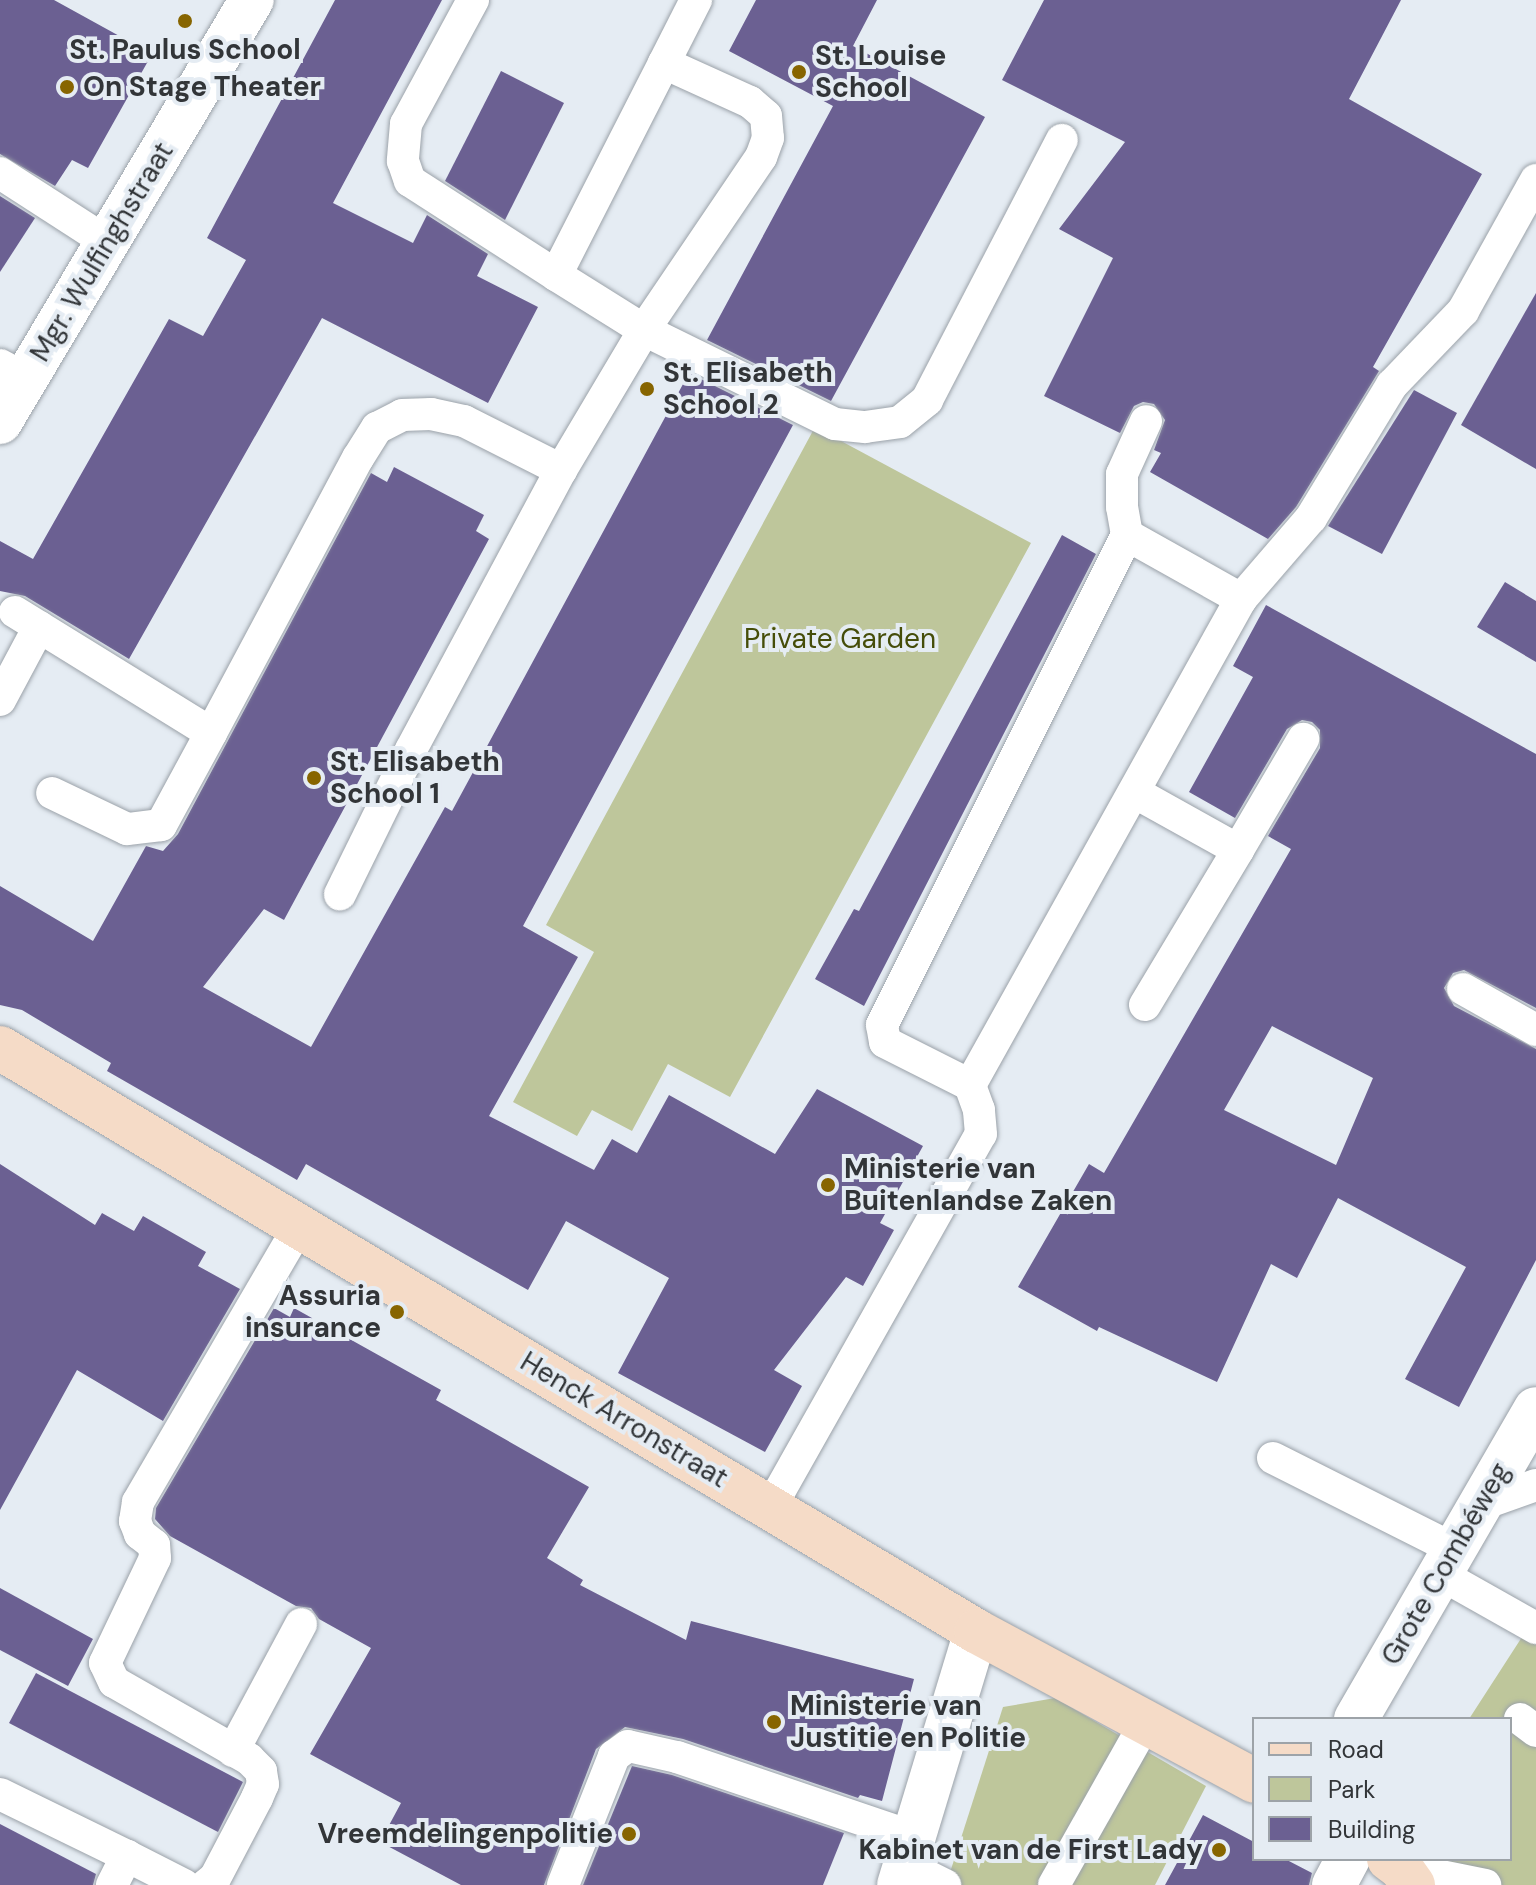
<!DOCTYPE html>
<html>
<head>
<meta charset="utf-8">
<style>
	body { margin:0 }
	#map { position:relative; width:1536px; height:1885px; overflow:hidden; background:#e5ecf3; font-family:"DM Sans",sans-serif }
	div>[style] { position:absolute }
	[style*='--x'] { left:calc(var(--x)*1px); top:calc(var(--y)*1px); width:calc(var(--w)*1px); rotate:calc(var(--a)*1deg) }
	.green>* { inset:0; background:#bec69b }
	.building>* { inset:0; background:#6b6092 }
	.roads { filter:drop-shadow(0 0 2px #9ba2a9) drop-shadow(0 0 2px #9ba2a9) }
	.service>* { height:32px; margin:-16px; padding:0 16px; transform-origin:16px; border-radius:16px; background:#fff }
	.minor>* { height:44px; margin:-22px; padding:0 22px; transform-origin:22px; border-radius:22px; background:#fff }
	.tertiary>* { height:44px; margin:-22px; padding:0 22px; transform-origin:22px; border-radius:22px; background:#fff }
	.secondary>* { height:44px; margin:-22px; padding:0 22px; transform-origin:22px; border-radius:22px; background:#f5dbc7 }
	.dots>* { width:22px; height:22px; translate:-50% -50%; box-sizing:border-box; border:4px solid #e5ecf3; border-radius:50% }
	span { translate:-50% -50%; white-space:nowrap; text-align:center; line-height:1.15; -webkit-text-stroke:8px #e5ecf3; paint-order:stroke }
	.poi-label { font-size:28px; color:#323538; font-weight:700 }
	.left { translate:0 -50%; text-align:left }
	.right { translate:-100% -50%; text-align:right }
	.street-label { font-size:28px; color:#323538 }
	.park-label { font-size:28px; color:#454d09 }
	.legend { position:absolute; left:1252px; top:1717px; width:260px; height:144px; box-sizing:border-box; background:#e5ecf3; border:2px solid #9da3a8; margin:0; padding:10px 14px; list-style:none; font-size:24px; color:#323538 }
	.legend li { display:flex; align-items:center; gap:16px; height:40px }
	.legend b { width:40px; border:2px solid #9da3a8 }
</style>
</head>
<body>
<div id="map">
	<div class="green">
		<div style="clip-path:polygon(815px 427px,1031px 543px,730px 1097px,668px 1064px,632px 1131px,592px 1110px,577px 1136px,513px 1102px,594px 952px,546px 925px)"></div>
		<div style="clip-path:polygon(1522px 1637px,1536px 1645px,1536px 1885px,1470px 1885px,1431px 1859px,1510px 1859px,1510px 1719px,1469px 1719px)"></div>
		<div style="clip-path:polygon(1055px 1698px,1206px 1786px,1155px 1885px,946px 1885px,1003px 1707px)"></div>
	</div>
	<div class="building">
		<div style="clip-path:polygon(0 0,54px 0,152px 54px,88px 168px,72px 160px,55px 186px,0 154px)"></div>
		<div style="clip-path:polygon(335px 0,442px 0,333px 203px,413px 243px,427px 215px,488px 254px,477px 276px,538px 307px,488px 403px,322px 318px,129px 659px,25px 596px,0 591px,0 541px,33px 559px,169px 319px,203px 336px,246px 260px,207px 238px)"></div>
		<div style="clip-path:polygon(756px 0,877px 0,853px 46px,985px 117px,831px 401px,707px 340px,833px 106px,729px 51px)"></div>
		<div style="clip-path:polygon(1044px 0,1401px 0,1349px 99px,1482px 174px,1373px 367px,1379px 371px,1296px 507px,1268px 539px,1150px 472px,1161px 453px,1154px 450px,1165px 420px,1154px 404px,1143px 402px,1134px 406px,1120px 433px,1044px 396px,1113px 258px,1059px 229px,1125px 142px,1002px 80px)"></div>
		<div style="clip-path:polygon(501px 71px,564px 103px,505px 220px,445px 181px)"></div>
		<div style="clip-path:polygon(0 196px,35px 218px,0 272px)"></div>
		<div style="clip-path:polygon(1536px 293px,1536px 469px,1461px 425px)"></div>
		<div style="clip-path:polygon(689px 373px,793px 425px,523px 926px,578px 957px,489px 1116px,594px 1170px,612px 1139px,637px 1153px,669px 1095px,775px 1154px,817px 1089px,923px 1146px,880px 1223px,894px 1230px,863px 1286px,846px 1277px,774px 1370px,802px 1386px,765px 1452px,618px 1373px,669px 1278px,566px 1221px,528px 1290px,306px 1164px,297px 1180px,107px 1071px,111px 1063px,22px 1010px,0 1005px,0 886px,93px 941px,146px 846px,163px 851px,178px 834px,371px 473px,387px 482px,394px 467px,484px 515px,476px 531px,489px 539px,284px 920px,264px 909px,203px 987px,311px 1047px,445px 807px,452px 811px)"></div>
		<div style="clip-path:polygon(1414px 390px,1457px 413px,1382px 554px,1328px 526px)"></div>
		<div style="clip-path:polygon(1062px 535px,1096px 554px,864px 1006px,815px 979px,854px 909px,859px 911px)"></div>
		<div style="clip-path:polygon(1505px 582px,1536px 601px,1536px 662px,1477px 627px)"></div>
		<div style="clip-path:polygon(evenodd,1266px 605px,1536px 754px,1536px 1008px,1464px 970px,1453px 973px,1444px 988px,1454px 1006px,1536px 1049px,1536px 1260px,1459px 1407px,1405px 1379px,1466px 1267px,1338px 1198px,1297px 1278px,1271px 1264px,1217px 1382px,1099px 1327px,1097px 1331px,1018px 1287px,1089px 1164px,1104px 1173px,1291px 849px,1268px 836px,1320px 748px,1320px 730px,1312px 722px,1302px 720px,1287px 729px,1235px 818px,1189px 792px,1253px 677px,1233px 666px,1266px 605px,1272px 1026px,1373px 1078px,1336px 1165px,1224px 1110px,1272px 1026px)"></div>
		<div style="clip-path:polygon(0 1164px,95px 1225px,102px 1213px,134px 1231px,143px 1216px,206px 1252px,198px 1266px,240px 1289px,163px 1421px,77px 1370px,0 1510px)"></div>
		<div style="clip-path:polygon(274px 1308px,290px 1317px,294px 1308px,441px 1390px,436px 1400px,589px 1487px,547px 1558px,583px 1580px,580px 1585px,686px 1640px,691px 1621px,914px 1679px,882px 1801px,860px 1795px,858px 1798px,683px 1739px,625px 1727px,596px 1749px,544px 1885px,461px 1885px,380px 1842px,401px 1803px,310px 1754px,371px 1648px,319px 1619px,311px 1608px,296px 1606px,170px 1536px,155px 1519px,156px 1508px)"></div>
		<div style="clip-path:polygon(0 1588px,93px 1639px,68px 1686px,0 1650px)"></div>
		<div style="clip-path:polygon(36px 1673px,243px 1782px,218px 1832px,9px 1723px)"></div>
		<div style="clip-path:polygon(632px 1766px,672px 1775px,844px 1833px,823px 1885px,583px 1885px)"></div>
		<div style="clip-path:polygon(1203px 1815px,1254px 1842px,1254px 1859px,1285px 1859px,1312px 1873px,1309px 1885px,1165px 1885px)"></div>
		<div style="clip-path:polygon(0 1824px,96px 1874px,93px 1885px,0 1885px)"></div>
	</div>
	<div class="roads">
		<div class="service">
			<div style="--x:473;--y:0;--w:141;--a:118.4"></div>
			<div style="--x:406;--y:124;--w:37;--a:95"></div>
			<div style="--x:403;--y:161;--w:21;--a:71"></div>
			<div style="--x:410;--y:181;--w:174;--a:32.8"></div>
			<div style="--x:664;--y:63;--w:94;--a:24.4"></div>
			<div style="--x:750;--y:102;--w:21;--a:41"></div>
			<div style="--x:766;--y:116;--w:22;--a:85"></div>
			<div style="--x:768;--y:138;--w:20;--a:110"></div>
			<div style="--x:761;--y:157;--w:209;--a:124.1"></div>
			<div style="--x:644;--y:330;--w:104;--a:-148"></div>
			<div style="--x:556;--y:275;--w:238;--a:-63"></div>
			<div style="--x:664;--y:63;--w:71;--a:-63.1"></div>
			<div style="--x:0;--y:173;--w:127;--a:32.8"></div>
			<div style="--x:0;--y:365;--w:30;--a:28"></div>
			<div style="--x:561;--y:470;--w:163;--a:-59.3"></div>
			<div style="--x:644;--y:330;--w:213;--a:26.2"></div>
			<div style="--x:835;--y:424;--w:30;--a:6"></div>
			<div style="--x:865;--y:427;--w:35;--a:-8"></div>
			<div style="--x:900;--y:422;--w:35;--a:-39"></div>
			<div style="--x:927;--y:400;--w:293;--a:-62.6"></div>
			<div style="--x:1127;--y:535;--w:28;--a:-100"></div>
			<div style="--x:1122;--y:507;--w:33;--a:-90"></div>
			<div style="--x:1122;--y:474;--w:58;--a:-65.6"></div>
			<div style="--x:1241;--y:599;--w:107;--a:-49.2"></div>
			<div style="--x:1311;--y:518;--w:156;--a:-58.7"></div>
			<div style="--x:1392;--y:385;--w:103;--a:-46.2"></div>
			<div style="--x:1463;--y:311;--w:150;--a:-60.9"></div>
			<div style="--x:15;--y:612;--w:230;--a:31.7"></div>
			<div style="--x:211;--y:733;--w:105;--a:118.5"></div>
			<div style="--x:161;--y:825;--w:34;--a:173"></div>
			<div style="--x:127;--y:829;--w:83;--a:-154.4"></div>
			<div style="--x:0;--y:700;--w:83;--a:-61.9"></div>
			<div style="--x:211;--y:733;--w:312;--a:-61.9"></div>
			<div style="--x:358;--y:458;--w:36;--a:-58"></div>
			<div style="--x:377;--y:428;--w:28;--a:-27"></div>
			<div style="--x:402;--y:415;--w:29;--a:-2"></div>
			<div style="--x:431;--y:414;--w:34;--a:12"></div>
			<div style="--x:464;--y:421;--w:109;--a:26.8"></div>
			<div style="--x:561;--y:470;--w:318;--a:118.2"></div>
			<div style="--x:411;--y:750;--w:161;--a:116.2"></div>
			<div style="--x:1134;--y:792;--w:119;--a:29.1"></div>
			<div style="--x:1238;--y:850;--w:129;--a:-59.6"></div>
			<div style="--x:1463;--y:989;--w:84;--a:29.3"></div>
			<div style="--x:1145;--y:1005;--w:181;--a:-59"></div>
			<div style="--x:1273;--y:1458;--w:203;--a:26.7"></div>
			<div style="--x:1480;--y:1505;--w:59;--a:-19.7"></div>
			<div style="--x:770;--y:1508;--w:429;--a:-60.6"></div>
			<div style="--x:981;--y:1134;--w:24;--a:-95"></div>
			<div style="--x:979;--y:1110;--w:27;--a:-110"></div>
			<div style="--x:970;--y:1085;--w:95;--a:-153.2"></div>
			<div style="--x:885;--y:1042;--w:17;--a:-100"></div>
			<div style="--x:882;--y:1025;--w:548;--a:-63.43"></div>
			<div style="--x:1127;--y:535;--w:131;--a:29.3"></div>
			<div style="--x:1241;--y:599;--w:556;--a:119.14"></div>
			<div style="--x:1440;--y:1574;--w:110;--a:29.4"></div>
			<div style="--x:1520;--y:1719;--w:20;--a:37"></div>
			<div style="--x:233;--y:1751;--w:144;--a:-61.8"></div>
			<div style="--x:0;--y:1794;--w:141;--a:26"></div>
			<div style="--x:905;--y:1865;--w:45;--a:26.6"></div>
			<div style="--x:1401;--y:1868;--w:86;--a:11.4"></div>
			<div style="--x:112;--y:1885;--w:33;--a:-63"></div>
			<div style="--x:127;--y:1856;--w:64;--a:27"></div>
			<div style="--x:206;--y:1885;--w:11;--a:-38"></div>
			<div style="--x:215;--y:1878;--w:90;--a:-62.3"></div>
			<div style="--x:257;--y:1798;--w:15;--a:-67"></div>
			<div style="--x:263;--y:1784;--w:13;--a:-99"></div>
			<div style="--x:261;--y:1771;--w:17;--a:-135"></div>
			<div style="--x:249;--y:1759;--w:155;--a:-150.3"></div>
			<div style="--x:114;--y:1682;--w:21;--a:-115"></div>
			<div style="--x:105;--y:1663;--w:116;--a:-64.5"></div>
			<div style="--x:155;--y:1558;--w:13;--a:-94"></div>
			<div style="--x:154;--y:1545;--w:18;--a:-142"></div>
			<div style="--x:140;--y:1534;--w:14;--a:-111"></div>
			<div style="--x:135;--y:1521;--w:19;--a:-81"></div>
			<div style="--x:138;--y:1502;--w:319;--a:-59.7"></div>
			<div style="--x:563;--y:1885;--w:139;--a:-68.4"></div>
			<div style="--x:614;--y:1756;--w:17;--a:-36"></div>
			<div style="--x:628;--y:1746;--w:50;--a:12.7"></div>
			<div style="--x:677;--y:1757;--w:250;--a:18.7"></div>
			<div style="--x:1054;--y:1885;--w:187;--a:-60.6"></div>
		</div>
		<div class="minor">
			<div style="--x:0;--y:422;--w:492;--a:-59.2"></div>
			<div style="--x:899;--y:1885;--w:265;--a:-73.1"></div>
			<div style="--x:1334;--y:1885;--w:30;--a:-62"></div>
		</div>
		<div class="tertiary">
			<div style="--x:1356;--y:1719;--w:358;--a:-59.9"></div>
		</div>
		<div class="secondary">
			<div style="--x:0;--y:1048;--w:1137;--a:30.85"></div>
			<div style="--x:976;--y:1631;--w:316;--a:28.3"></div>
			<div style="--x:1389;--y:1859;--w:15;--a:37"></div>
			<div style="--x:1401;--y:1868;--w:21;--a:55"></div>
		</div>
	</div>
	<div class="dots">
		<div style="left:185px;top:21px;background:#876500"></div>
		<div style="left:799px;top:72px;background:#876500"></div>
		<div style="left:67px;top:87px;background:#876500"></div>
		<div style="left:647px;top:389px;background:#876500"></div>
		<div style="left:314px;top:778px;background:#876500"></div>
		<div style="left:828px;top:1185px;background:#876500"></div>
		<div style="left:397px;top:1312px;background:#876500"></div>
		<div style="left:774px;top:1722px;background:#876500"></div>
		<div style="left:629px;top:1834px;background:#876500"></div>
		<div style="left:1219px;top:1850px;background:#876500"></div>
	</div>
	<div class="poi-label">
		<span style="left:185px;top:50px">St. Paulus School</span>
		<span class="left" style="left:815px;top:72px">St. Louise<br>School</span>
		<span class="left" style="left:83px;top:87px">On Stage Theater</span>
		<span class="left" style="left:663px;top:389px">St. Elisabeth<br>School 2</span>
		<span class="left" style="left:330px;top:778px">St. Elisabeth<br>School 1</span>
		<span class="left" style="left:844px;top:1185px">Ministerie van<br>Buitenlandse Zaken</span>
		<span class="right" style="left:381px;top:1312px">Assuria<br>insurance</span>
		<span class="left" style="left:790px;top:1722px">Ministerie van<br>Justitie en Politie</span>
		<span class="right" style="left:613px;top:1834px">Vreemdelingenpolitie</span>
		<span class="right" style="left:1203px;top:1850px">Kabinet van de First Lady</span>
	</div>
	<div class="street-label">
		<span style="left:102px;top:252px;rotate:-59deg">Mgr. Wulfinghstraat</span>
		<span style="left:624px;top:1420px;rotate:31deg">Henck Arronstraat</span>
		<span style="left:1446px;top:1564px;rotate:-60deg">Grote Combéweg</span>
	</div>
	<div class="park-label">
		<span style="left:840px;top:639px">Private Garden</span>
	</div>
	<ul class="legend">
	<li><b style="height:10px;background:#f5dbc7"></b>Road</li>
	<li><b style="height:22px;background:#bec69b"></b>Park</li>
	<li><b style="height:22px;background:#6b6092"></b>Building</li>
	</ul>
</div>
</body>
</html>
